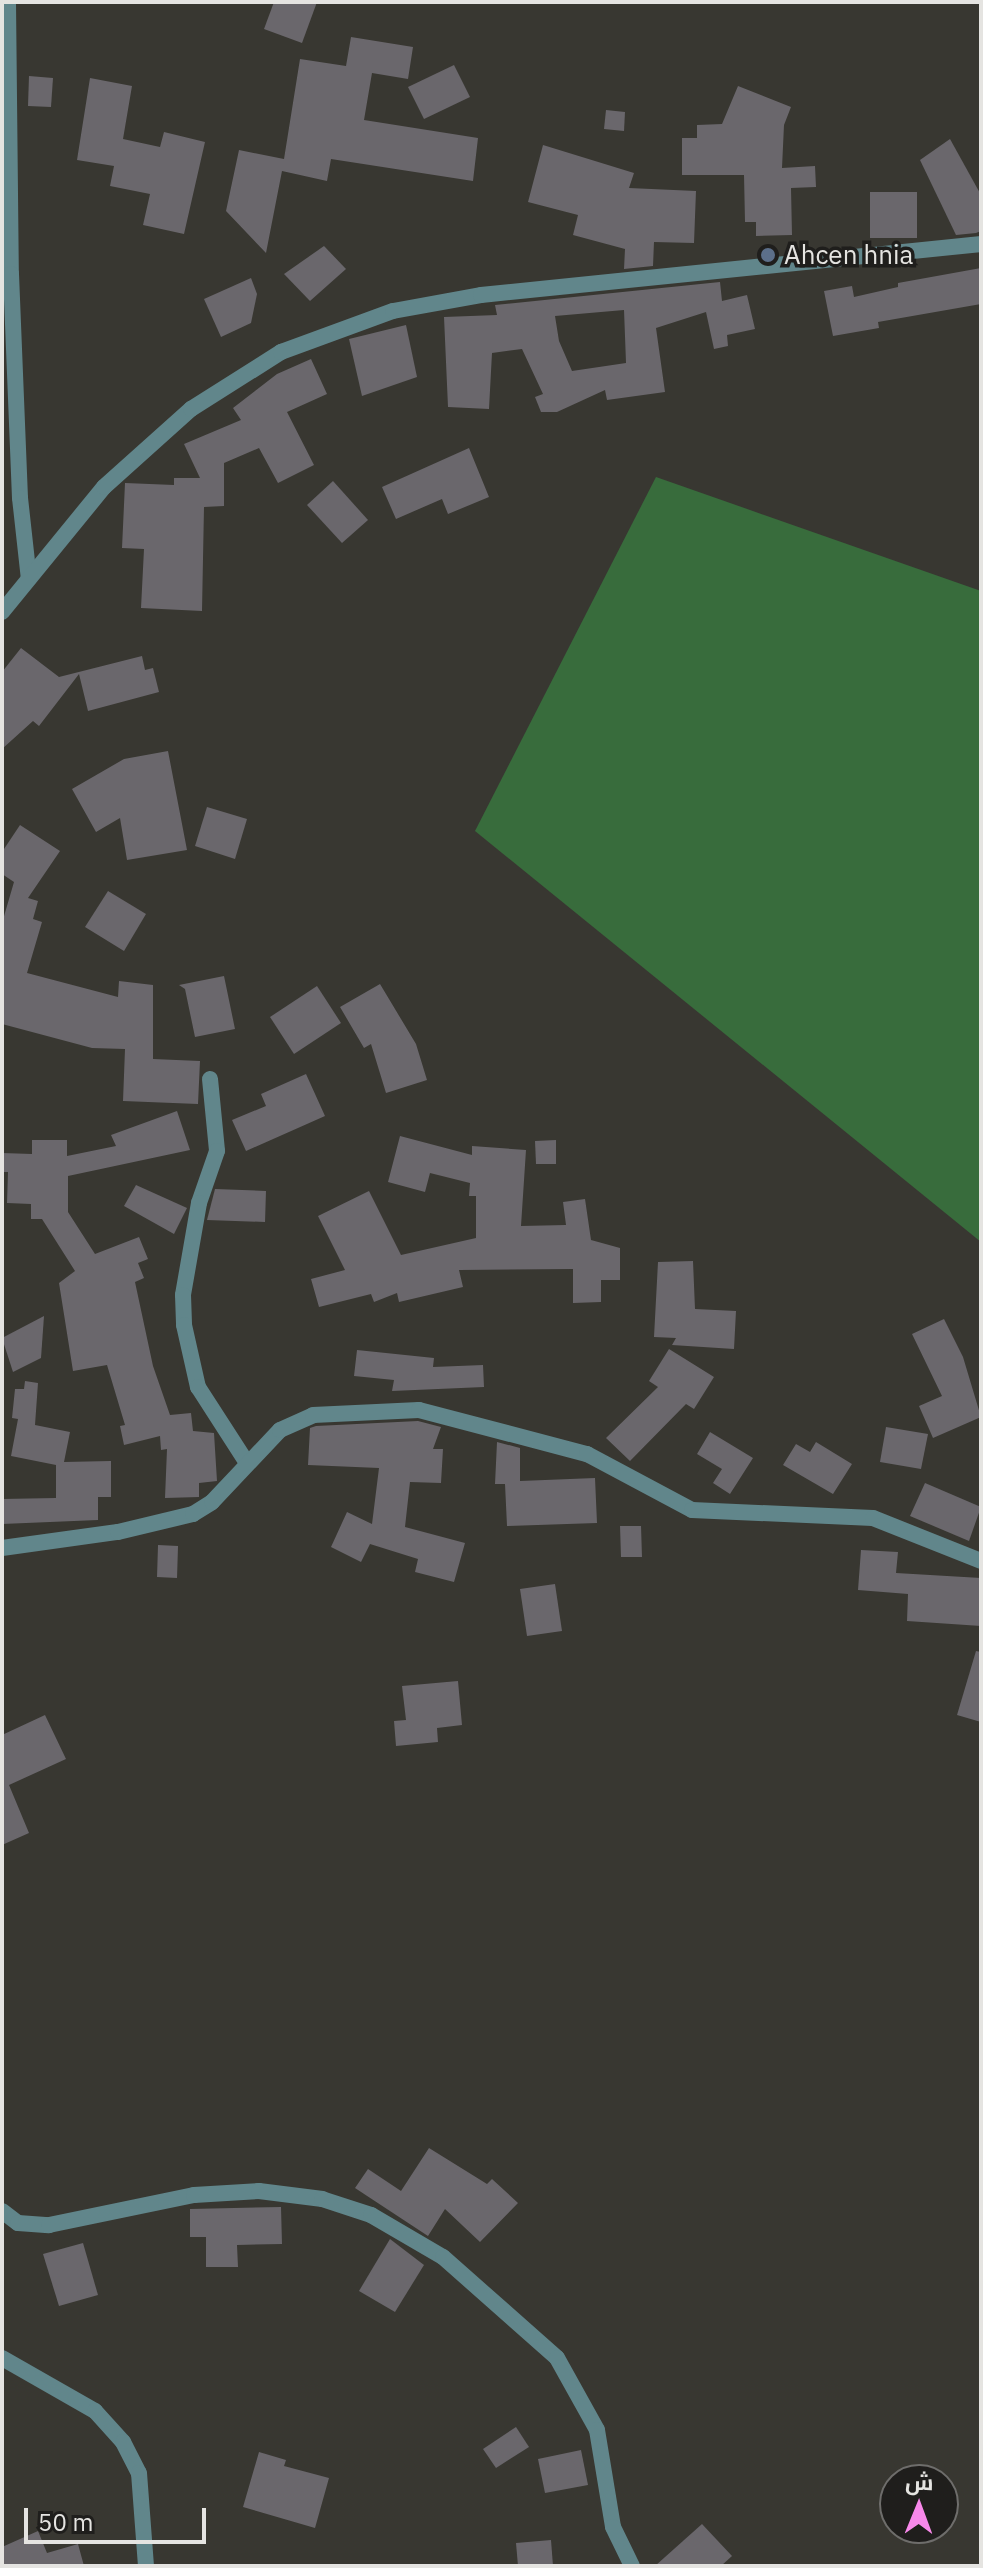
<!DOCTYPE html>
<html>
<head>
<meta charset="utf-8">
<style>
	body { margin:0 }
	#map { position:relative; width:983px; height:2568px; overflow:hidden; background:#383731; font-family:"IBM Plex Sans",Cairo,sans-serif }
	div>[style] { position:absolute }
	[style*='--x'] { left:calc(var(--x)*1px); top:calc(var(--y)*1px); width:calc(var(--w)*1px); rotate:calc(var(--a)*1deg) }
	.forest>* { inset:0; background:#386c3c }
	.building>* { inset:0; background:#6a676c }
	.minor>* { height:16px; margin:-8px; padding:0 8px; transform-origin:8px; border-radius:8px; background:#61868b }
	.dots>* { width:22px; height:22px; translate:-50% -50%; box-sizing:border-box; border:4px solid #1f1e1c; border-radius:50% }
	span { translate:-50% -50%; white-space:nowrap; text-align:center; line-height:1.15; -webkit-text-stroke:7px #1f1e1c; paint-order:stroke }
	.poi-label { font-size:26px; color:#e5e4e1 }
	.left { translate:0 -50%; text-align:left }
	.frame { position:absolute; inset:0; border:4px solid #e5e4e1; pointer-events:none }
	.north { position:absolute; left:879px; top:2464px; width:80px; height:80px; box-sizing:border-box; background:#1f1e1c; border:2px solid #6e6d6b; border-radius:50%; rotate:1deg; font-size:22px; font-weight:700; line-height:32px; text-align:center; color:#e5e4e1 }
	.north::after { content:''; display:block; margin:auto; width:28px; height:36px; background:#f888ea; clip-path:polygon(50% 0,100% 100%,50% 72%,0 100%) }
	.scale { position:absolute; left:24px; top:2508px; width:182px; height:36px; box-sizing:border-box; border:4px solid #e5e4e1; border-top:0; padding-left:10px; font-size:24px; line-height:28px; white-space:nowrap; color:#e5e4e1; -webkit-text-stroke:6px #1f1e1c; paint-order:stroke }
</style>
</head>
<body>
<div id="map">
	<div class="forest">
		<div style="clip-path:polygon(656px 477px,981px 591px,981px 1242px,475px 831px)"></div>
	</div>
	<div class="building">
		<div style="clip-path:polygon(274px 2px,317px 2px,302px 43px,264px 29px)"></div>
		<div style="clip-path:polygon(351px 37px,413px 47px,408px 79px,372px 73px,364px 120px,478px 138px,473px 181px,331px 159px,327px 181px,282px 171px,266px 253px,226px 211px,239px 150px,284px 159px,300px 59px,346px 66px)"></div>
		<div style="clip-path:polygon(454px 65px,470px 97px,424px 119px,408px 87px)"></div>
		<div style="clip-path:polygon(29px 76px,53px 78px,51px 107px,28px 106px)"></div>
		<div style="clip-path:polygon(90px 78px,132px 86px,123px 139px,160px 147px,164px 132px,205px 142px,184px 234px,143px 225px,150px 194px,110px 186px,114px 166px,77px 160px)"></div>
		<div style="clip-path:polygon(738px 86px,791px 107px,784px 125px,782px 168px,815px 166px,816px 187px,791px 188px,792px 235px,756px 236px,756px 222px,745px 222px,744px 175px,682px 175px,682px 138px,697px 138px,697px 125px,722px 124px)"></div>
		<div style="clip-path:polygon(606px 110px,625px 112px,624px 131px,604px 129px)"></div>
		<div style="clip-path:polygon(950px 139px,981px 195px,981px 231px,976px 233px,956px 235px,920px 160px)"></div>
		<div style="clip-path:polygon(543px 145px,634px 173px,629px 188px,696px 191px,694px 243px,654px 242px,653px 266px,624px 269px,625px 249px,573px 235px,578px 215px,528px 202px)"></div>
		<div style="clip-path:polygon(870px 192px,917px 192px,917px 238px,870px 238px)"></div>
		<div style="clip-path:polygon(324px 246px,346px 269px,310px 301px,284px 274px)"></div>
		<div style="clip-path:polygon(981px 268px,981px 304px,878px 322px,879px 328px,833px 336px,824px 291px,852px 286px,854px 297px,898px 287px,898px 283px)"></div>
		<div style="clip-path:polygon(251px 278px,257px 294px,251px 323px,221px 337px,204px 299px)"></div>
		<div style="clip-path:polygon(evenodd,720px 282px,722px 301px,747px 295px,755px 329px,727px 335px,728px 346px,714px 349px,706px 312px,656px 328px,665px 392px,607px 400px,605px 390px,557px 412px,541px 412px,535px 397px,543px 394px,522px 349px,492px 353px,489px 409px,448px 407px,444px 317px,497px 315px,495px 305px,720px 282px,624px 310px,626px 363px,572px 371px,559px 341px,555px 316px,624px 310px)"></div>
		<div style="clip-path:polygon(406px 325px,417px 377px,362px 396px,349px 339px)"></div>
		<div style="clip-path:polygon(311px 359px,327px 394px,287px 412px,314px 465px,278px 483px,259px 448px,224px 463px,224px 506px,204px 507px,202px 611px,141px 608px,144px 549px,122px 548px,125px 483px,174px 485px,174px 478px,200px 478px,184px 444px,241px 420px,233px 408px,277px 374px)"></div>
		<div style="clip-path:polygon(469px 448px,489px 497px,448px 514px,442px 499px,396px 519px,382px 487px)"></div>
		<div style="clip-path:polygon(333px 481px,368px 520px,342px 543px,307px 505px)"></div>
		<div style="clip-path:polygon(21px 648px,59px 677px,142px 656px,145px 670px,153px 668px,159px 692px,88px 711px,79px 674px,39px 726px,33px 721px,2px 749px,2px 672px)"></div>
		<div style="clip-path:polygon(168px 751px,187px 850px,127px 860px,120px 818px,96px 832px,72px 789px,124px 759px)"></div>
		<div style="clip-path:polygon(207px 807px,247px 819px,235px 859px,195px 846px)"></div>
		<div style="clip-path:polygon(20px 825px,60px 851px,28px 898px,38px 901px,33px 919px,42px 922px,27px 973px,118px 997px,119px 981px,153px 985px,153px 1059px,200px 1061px,198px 1104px,123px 1101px,125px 1049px,92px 1048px,2px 1024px,2px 923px,14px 882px,2px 874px,2px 852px)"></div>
		<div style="clip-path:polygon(108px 891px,146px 914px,124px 951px,85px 927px)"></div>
		<div style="clip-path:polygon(224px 976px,235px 1029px,195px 1037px,185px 989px,179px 985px)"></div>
		<div style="clip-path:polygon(380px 984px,416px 1044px,427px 1080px,386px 1093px,371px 1044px,364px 1048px,340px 1007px)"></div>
		<div style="clip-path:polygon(317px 986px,341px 1023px,294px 1054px,270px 1017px)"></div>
		<div style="clip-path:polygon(306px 1074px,325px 1116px,246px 1151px,232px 1120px,266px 1106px,261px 1094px)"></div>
		<div style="clip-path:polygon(177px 1111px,190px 1150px,68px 1176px,68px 1212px,95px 1254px,139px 1237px,148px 1259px,138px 1263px,144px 1278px,135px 1282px,153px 1366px,170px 1415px,191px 1413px,193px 1431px,214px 1433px,217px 1481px,199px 1483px,199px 1497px,165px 1498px,167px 1449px,161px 1450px,160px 1436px,124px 1445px,120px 1426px,125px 1425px,107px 1365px,73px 1371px,59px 1283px,75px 1271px,42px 1219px,31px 1219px,31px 1204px,7px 1203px,8px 1172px,2px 1172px,2px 1153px,32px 1154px,32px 1140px,67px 1140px,67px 1156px,116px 1146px,111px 1135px)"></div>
		<div style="clip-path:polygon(400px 1136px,472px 1155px,472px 1146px,526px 1150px,521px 1226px,566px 1225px,563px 1202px,585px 1199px,591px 1240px,620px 1248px,620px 1280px,601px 1280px,601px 1302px,573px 1303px,573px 1269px,459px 1270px,463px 1287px,399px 1302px,397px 1293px,374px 1302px,371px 1294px,319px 1307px,311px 1279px,345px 1270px,318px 1216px,369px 1191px,401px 1255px,476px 1238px,476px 1196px,469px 1196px,470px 1183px,430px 1173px,425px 1192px,388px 1182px)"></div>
		<div style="clip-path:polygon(556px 1140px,556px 1164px,536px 1164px,535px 1141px)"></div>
		<div style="clip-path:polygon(136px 1185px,187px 1208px,174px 1234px,124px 1206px)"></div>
		<div style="clip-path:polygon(215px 1189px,266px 1191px,265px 1222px,207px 1220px)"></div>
		<div style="clip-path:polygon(693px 1261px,695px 1309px,736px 1311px,734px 1349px,672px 1345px,676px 1338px,654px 1337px,658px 1262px)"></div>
		<div style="clip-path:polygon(44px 1316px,41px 1358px,13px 1372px,2px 1338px)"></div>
		<div style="clip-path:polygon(944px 1319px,963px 1357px,981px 1417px,933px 1438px,919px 1406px,942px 1396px,912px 1334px)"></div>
		<div style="clip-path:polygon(669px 1349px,714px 1377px,694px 1409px,686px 1404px,630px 1461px,606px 1438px,658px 1387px,649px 1381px)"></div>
		<div style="clip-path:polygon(357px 1350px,434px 1358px,433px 1367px,483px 1365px,484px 1387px,392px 1391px,394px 1380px,354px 1376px)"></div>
		<div style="clip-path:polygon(25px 1381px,38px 1383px,35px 1425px,70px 1432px,64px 1462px,111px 1461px,111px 1497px,98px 1497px,98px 1520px,2px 1524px,2px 1499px,56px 1498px,56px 1465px,11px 1456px,18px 1419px,12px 1418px,15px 1389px,24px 1389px)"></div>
		<div style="clip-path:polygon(418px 1421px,441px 1427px,433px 1449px,443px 1449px,441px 1483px,410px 1482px,405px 1527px,465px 1543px,454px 1582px,415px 1572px,418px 1559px,370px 1544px,361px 1562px,331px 1547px,347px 1512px,372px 1524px,379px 1468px,308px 1465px,310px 1428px,316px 1426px)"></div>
		<div style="clip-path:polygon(886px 1427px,928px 1434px,921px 1469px,880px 1462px)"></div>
		<div style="clip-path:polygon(710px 1432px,753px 1458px,730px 1494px,713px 1483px,722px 1469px,697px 1454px)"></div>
		<div style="clip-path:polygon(497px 1442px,520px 1448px,520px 1481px,595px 1478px,597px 1523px,507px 1526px,505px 1484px,495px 1484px)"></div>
		<div style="clip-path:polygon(816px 1442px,852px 1464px,833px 1494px,783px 1465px,796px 1444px,810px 1452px)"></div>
		<div style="clip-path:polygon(925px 1483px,981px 1507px,969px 1541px,910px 1516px)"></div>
		<div style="clip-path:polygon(620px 1526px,641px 1526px,642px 1557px,621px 1557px)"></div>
		<div style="clip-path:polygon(158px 1545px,178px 1546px,177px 1578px,157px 1577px)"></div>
		<div style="clip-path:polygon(861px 1550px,898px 1552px,896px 1573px,981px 1578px,981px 1626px,907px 1621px,908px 1594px,858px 1590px)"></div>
		<div style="clip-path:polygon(555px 1584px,562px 1631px,527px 1636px,520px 1589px)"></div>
		<div style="clip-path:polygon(976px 1651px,981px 1652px,981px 1722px,957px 1715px)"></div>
		<div style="clip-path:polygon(458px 1681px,462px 1725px,437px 1728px,438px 1742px,396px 1746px,394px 1721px,406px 1720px,402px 1686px)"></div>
		<div style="clip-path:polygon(45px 1715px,66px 1759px,9px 1785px,29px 1833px,2px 1845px,2px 1735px)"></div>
		<div style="clip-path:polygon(429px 2148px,487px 2184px,492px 2179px,518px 2203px,480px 2242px,445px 2209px,428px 2236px,355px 2188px,368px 2169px,401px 2191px)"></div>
		<div style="clip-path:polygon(281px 2207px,282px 2244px,237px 2245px,238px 2267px,206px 2267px,206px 2237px,190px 2237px,190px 2209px)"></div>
		<div style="clip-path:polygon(390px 2239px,424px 2265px,395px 2312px,359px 2291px)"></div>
		<div style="clip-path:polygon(83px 2243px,98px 2295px,59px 2306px,43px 2254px)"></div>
		<div style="clip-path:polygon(516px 2427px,529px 2447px,496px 2468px,483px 2449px)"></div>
		<div style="clip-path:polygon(581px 2450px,588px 2485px,545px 2493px,538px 2459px)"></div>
		<div style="clip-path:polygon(259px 2452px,286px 2460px,284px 2466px,329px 2478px,315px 2528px,243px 2507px)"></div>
		<div style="clip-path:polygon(702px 2524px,732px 2556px,721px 2566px,655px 2566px)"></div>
		<div style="clip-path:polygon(38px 2531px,47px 2553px,78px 2544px,84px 2566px,2px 2566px,2px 2547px)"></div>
		<div style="clip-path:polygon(551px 2540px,553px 2566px,518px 2566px,516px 2543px)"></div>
	</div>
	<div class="minor">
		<div style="--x:8;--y:2;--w:272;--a:89.4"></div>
		<div style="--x:11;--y:274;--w:224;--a:87.7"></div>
		<div style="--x:20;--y:498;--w:81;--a:83.7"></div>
		<div style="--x:2;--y:612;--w:161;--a:-50.8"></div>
		<div style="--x:104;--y:487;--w:117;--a:-41.9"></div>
		<div style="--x:191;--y:409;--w:107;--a:-32.3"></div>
		<div style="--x:281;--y:352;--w:119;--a:-20.1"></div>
		<div style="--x:393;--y:311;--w:89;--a:-10.3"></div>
		<div style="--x:481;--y:295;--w:503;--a:-5.82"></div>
		<div style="--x:210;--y:1079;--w:72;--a:84.4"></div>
		<div style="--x:217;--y:1151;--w:55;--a:109.1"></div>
		<div style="--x:199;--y:1203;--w:93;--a:99.9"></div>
		<div style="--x:183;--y:1295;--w:30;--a:88"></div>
		<div style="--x:184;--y:1325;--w:64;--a:77.3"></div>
		<div style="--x:198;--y:1387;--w:90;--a:57.2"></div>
		<div style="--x:2;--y:1548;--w:117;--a:-7.9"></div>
		<div style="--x:118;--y:1532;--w:77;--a:-13.5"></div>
		<div style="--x:193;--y:1514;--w:22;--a:-32"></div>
		<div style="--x:212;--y:1502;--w:99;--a:-46.6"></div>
		<div style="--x:280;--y:1430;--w:36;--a:-24"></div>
		<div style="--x:313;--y:1415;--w:106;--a:-2.7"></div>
		<div style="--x:419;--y:1410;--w:174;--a:14.7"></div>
		<div style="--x:587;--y:1454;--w:119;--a:28.1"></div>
		<div style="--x:692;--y:1510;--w:181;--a:2.5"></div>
		<div style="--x:873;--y:1518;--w:116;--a:21.7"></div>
		<div style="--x:2;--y:2211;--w:20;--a:37"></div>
		<div style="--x:18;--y:2223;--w:31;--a:4"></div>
		<div style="--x:49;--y:2225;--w:148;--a:-11.7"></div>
		<div style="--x:194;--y:2195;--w:65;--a:-3.5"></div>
		<div style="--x:259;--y:2191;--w:64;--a:7.2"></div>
		<div style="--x:322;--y:2199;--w:52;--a:18.1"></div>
		<div style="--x:371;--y:2215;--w:83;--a:30.3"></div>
		<div style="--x:443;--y:2257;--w:152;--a:41.5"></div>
		<div style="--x:557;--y:2358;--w:82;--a:60.9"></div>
		<div style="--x:597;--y:2430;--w:98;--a:80.6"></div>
		<div style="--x:613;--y:2527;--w:43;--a:64"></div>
		<div style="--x:2;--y:2358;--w:107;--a:29.7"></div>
		<div style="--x:95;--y:2411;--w:42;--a:47.9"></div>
		<div style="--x:123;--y:2442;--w:35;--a:63"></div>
		<div style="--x:139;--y:2473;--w:93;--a:85.7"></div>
	</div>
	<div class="dots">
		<div style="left:768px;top:255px;background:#5c6f8a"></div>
	</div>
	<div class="poi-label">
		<span class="left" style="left:784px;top:255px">Ahcen hnia</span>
	</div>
	<div class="frame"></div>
	<div class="north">ش</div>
	<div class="scale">50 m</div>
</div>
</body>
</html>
